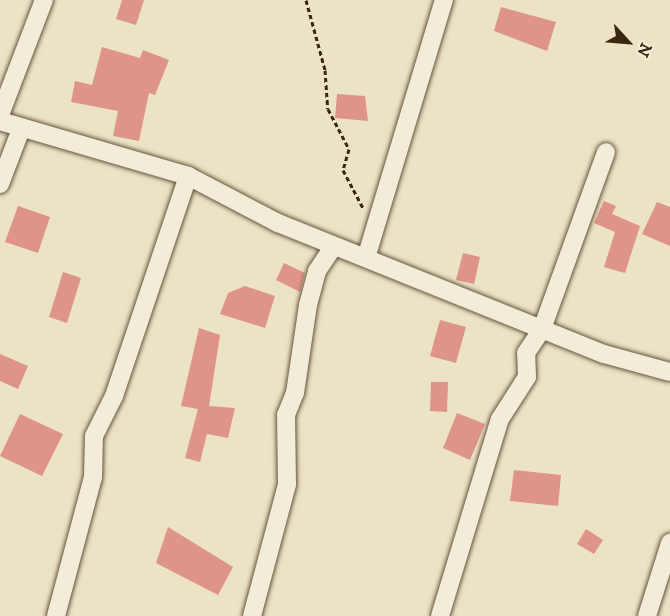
<!DOCTYPE html>
<html>
<head>
<meta charset="utf-8">
<style>
	body { margin:0 }
	#map { position:relative; width:670px; height:616px; overflow:hidden; background:#ece2c5; font-family:"IM FELL DW Pica",serif }
	div>[style] { position:absolute }
	[style*='--x'] { left:calc(var(--x)*1px); top:calc(var(--y)*1px); width:calc(var(--w)*1px); rotate:calc(var(--a)*1deg) }
	.building>* { inset:0; background:#de9488 }
	.path>* { height:3px; margin-top:-1.5px; transform-origin:0; background:repeating-linear-gradient(90deg,#392711 0 4.5px,transparent 0 7.5px) }
	.roads { filter:drop-shadow(0 0 2px #66563e) drop-shadow(0 0 2px #66563e) }
	.minor>* { height:18px; margin:-9px; padding:0 9px; transform-origin:9px; border-radius:9px; background:#f3ecd9 }
	span { translate:-50% -50%; white-space:nowrap; text-align:center; line-height:1.15; -webkit-text-stroke:4.5px #f3ecd9; paint-order:stroke }
	.north { position:absolute; left:598px; top:12px; width:60px; height:60px; -webkit-text-stroke:4px #f3ecd9; paint-order:stroke; rotate:116deg; font-size:16px; font-weight:700; line-height:24px; text-align:center; color:#392711 }
	.north::after { content:''; display:block; margin:auto; width:21px; height:27px; background:#392711; clip-path:polygon(50% 0,100% 100%,50% 72%,0 100%) }
</style>
</head>
<body>
<div id="map">
	<div class="building">
		<div style="clip-path:polygon(122px 0,144px 0,136px 25px,116px 19px)"></div>
		<div style="clip-path:polygon(501px 7px,556px 22px,547px 51px,494px 31px)"></div>
		<div style="clip-path:polygon(102px 47px,140px 58px,143px 50px,169px 60px,155px 95px,149px 93px,139px 141px,113px 136px,118px 111px,71px 102px,75px 81px,92px 85px)"></div>
		<div style="clip-path:polygon(337px 94px,365px 96px,368px 121px,335px 118px)"></div>
		<div style="clip-path:polygon(604px 201px,616px 206px,612px 214px,640px 226px,625px 273px,604px 267px,615px 232px,594px 223px)"></div>
		<div style="clip-path:polygon(657px 202px,670px 207px,670px 246px,642px 234px)"></div>
		<div style="clip-path:polygon(18px 206px,50px 217px,38px 253px,5px 242px)"></div>
		<div style="clip-path:polygon(463px 253px,480px 257px,474px 284px,456px 280px)"></div>
		<div style="clip-path:polygon(284px 263px,305px 273px,300px 292px,276px 280px)"></div>
		<div style="clip-path:polygon(63px 272px,81px 278px,67px 323px,49px 317px)"></div>
		<div style="clip-path:polygon(245px 286px,275px 296px,265px 328px,220px 314px,228px 293px)"></div>
		<div style="clip-path:polygon(440px 320px,466px 327px,456px 363px,430px 356px)"></div>
		<div style="clip-path:polygon(199px 328px,220px 335px,209px 406px,235px 408px,228px 438px,207px 434px,200px 462px,185px 458px,198px 409px,181px 406px)"></div>
		<div style="clip-path:polygon(0 354px,28px 366px,18px 389px,0 381px)"></div>
		<div style="clip-path:polygon(431px 382px,448px 382px,447px 412px,430px 411px)"></div>
		<div style="clip-path:polygon(457px 413px,485px 424px,470px 460px,443px 448px)"></div>
		<div style="clip-path:polygon(20px 414px,63px 434px,42px 476px,0 456px)"></div>
		<div style="clip-path:polygon(514px 470px,561px 475px,558px 506px,510px 501px)"></div>
		<div style="clip-path:polygon(168px 527px,233px 567px,218px 595px,156px 563px)"></div>
		<div style="clip-path:polygon(586px 529px,603px 540px,594px 554px,577px 544px)"></div>
	</div>
	<div class="path">
		<div style="--x:306;--y:0;--w:73;--a:74.8"></div>
		<div style="--x:325;--y:70;--w:39;--a:86"></div>
		<div style="--x:328;--y:109;--w:45;--a:62.3"></div>
		<div style="--x:349;--y:149;--w:22;--a:106"></div>
		<div style="--x:343;--y:170;--w:43;--a:62.2"></div>
	</div>
	<div class="roads">
		<div class="minor">
			<div style="--x:0;--y:115;--w:123;--a:-69.1"></div>
			<div style="--x:0;--y:121;--w:196;--a:16.3"></div>
			<div style="--x:188;--y:176;--w:102;--a:27.6"></div>
			<div style="--x:278;--y:223;--w:351;--a:21.9"></div>
			<div style="--x:604;--y:354;--w:68;--a:15.3"></div>
			<div style="--x:0;--y:184;--w:59;--a:-69.1"></div>
			<div style="--x:366;--y:258;--w:270;--a:-73.2"></div>
			<div style="--x:56;--y:616;--w:144;--a:-75.1"></div>
			<div style="--x:93;--y:477;--w:41;--a:-88.6"></div>
			<div style="--x:94;--y:436;--w:45;--a:-63.4"></div>
			<div style="--x:114;--y:396;--w:232;--a:-71.4"></div>
			<div style="--x:252;--y:616;--w:137;--a:-75.1"></div>
			<div style="--x:287;--y:484;--w:69;--a:-90.8"></div>
			<div style="--x:286;--y:415;--w:24;--a:-68"></div>
			<div style="--x:295;--y:393;--w:89;--a:-81.6"></div>
			<div style="--x:308;--y:305;--w:35;--a:-75"></div>
			<div style="--x:317;--y:271;--w:30;--a:-56"></div>
			<div style="--x:440;--y:616;--w:206;--a:-73.1"></div>
			<div style="--x:500;--y:419;--w:50;--a:-57.3"></div>
			<div style="--x:527;--y:377;--w:24;--a:-92"></div>
			<div style="--x:526;--y:353;--w:29;--a:-56"></div>
			<div style="--x:542;--y:329;--w:188;--a:-70.1"></div>
			<div style="--x:647;--y:616;--w:77;--a:-72.5"></div>
		</div>
	</div>
	<div class="north">N</div>
</div>
</body>
</html>
